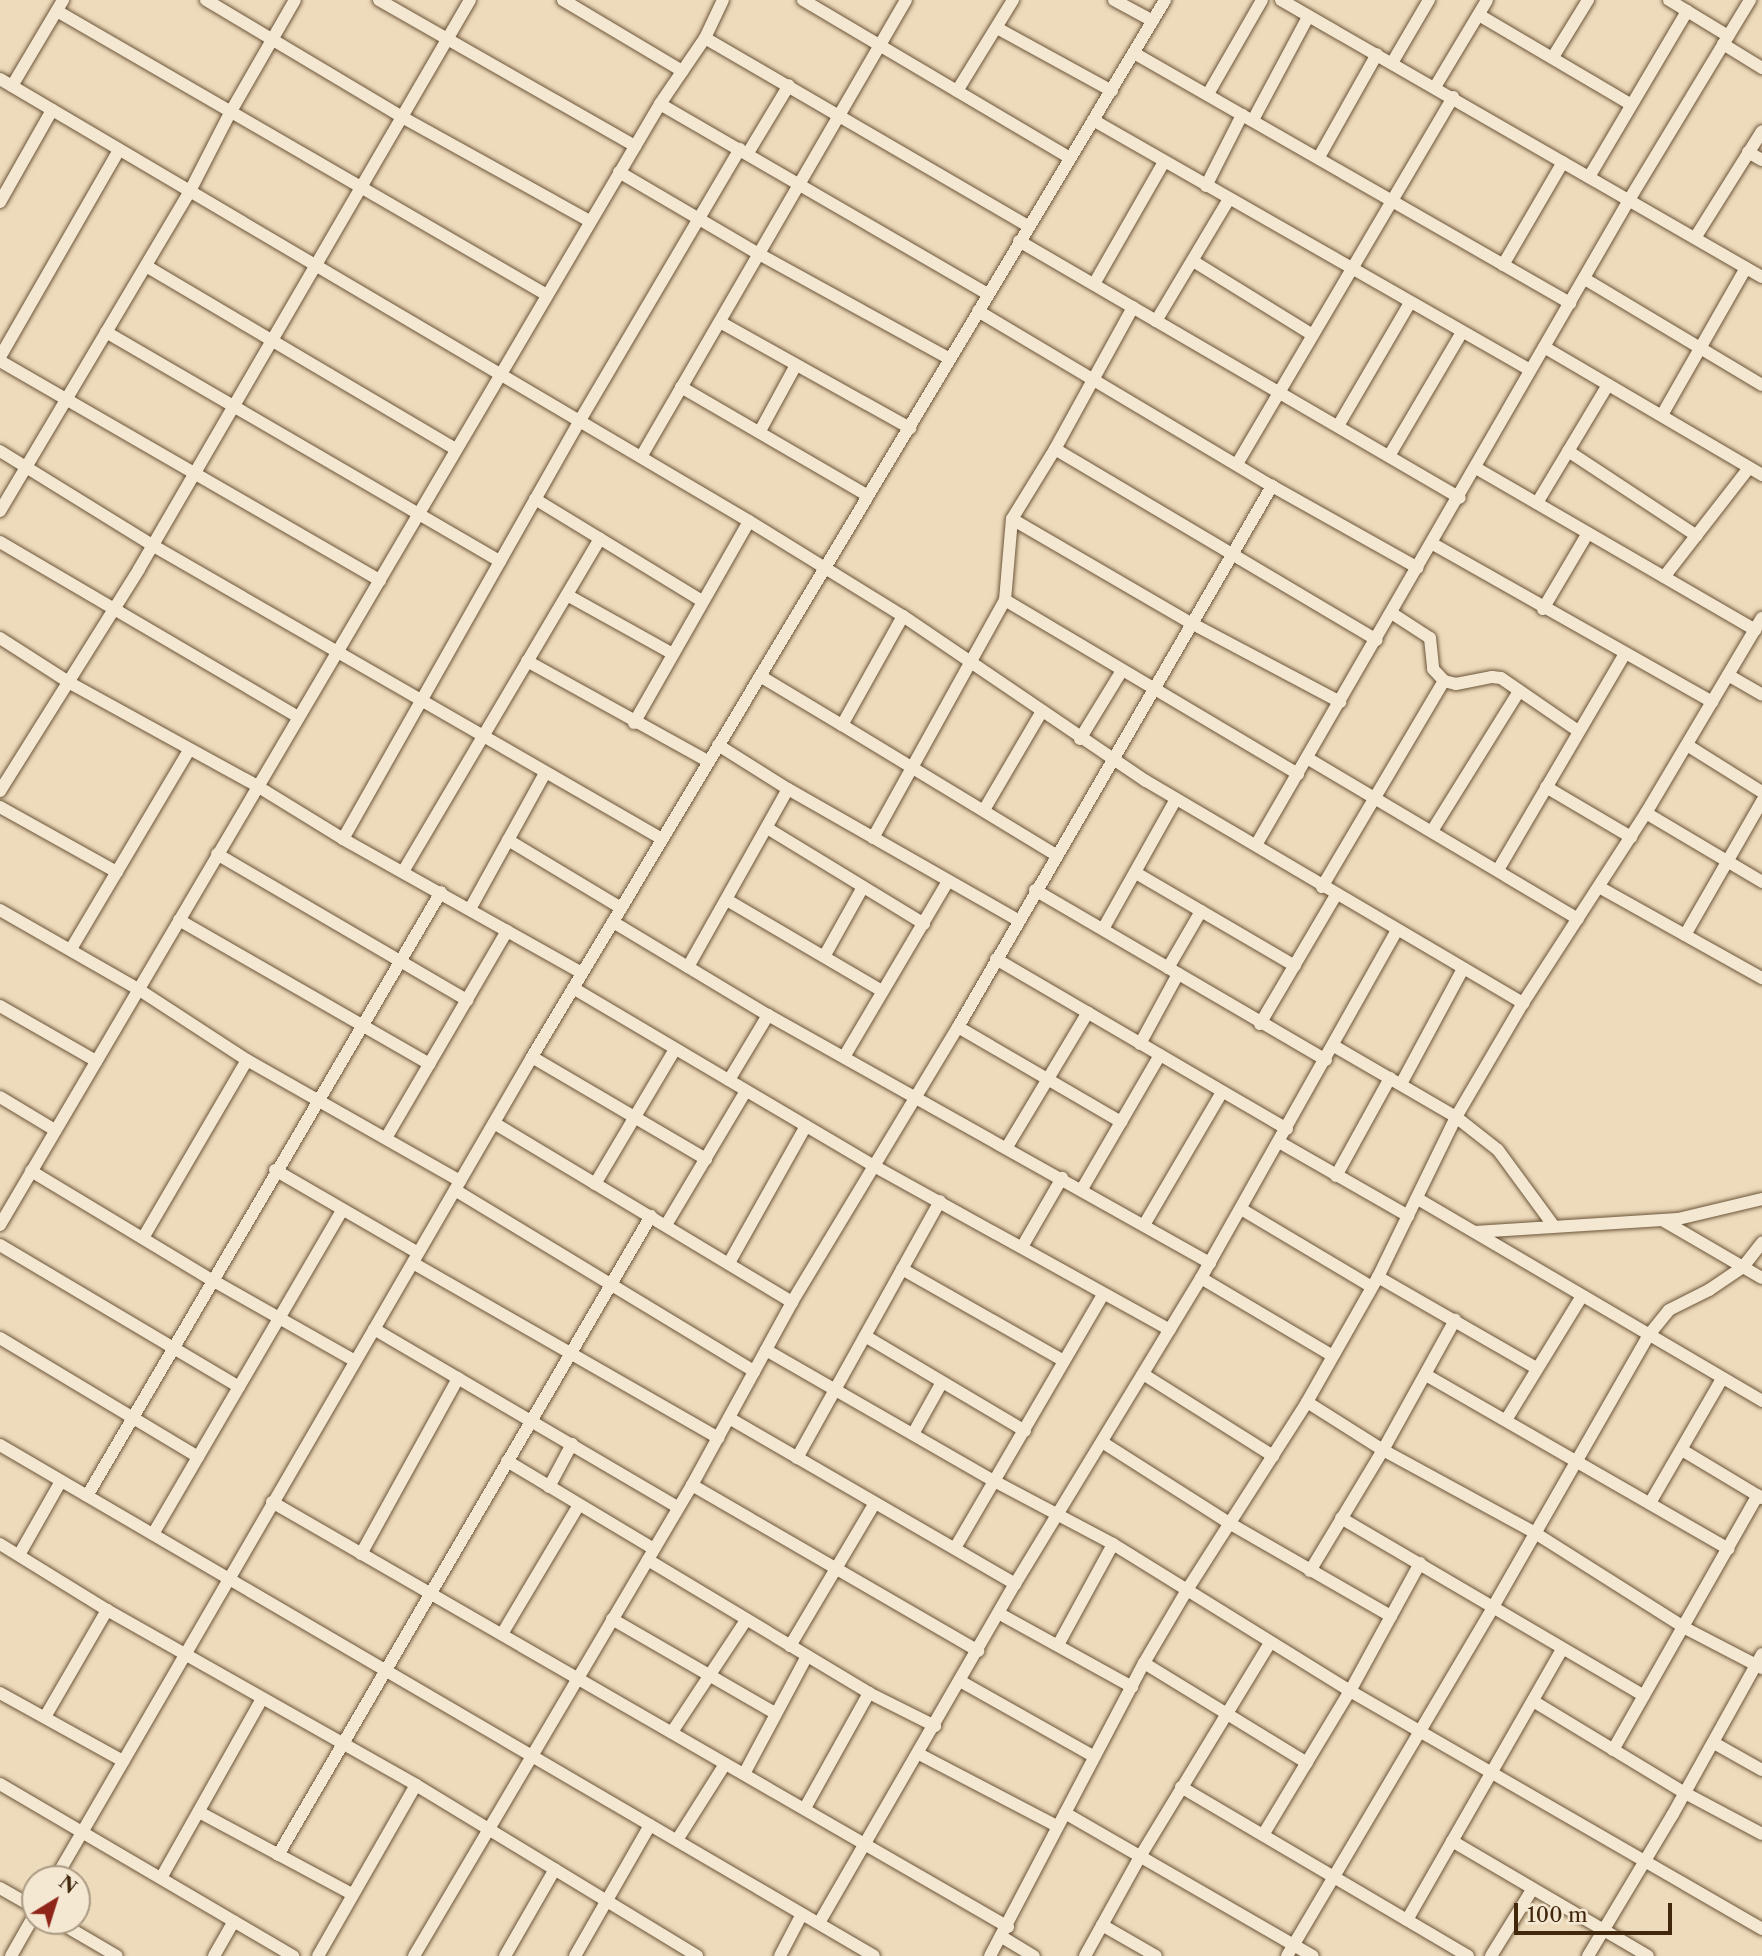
<!DOCTYPE html>
<html>
<head>
<meta charset="utf-8">
<style>
	body { margin:0 }
	#map { position:relative; width:1762px; height:1956px; overflow:hidden; background:#eedbbc; font-family:"Libre Caslon Text",serif }
	div>[style] { position:absolute }
	[style*='--x'] { left:calc(var(--x)*1px); top:calc(var(--y)*1px); width:calc(var(--w)*1px); rotate:calc(var(--a)*1deg) }
	.roads { filter:drop-shadow(0 0 2px #6c5539) drop-shadow(0 0 2px #6c5539) }
	.street>* { height:12px; margin:-6px; padding:0 6px; transform-origin:6px; border-radius:6px; background:#f4e8d3 }
	span { translate:-50% -50%; white-space:nowrap; text-align:center; line-height:1.15; -webkit-text-stroke:7px #f4e8d3; paint-order:stroke }
	.north { position:absolute; left:21px; top:1865px; width:70px; height:70px; box-sizing:border-box; background:#f4e8d3; border:2px solid #ac9b84; border-radius:50%; rotate:38deg; font-size:19px; font-weight:700; line-height:28px; text-align:center; color:#41280d }
	.north::after { content:''; display:block; margin:auto; width:24px; height:32px; background:#8f2418; clip-path:polygon(50% 0,100% 100%,50% 72%,0 100%) }
	.scale { position:absolute; left:1514px; top:1903px; width:158px; height:32px; box-sizing:border-box; border:4px solid #41280d; border-top:0; padding-left:9px; font-size:21px; line-height:24px; white-space:nowrap; color:#41280d; -webkit-text-stroke:5px #f4e8d3; paint-order:stroke }
</style>
</head>
<body>
<div id="map">
	<div class="roads">
		<div class="street">
			<div style="--x:206;--y:0;--w:228;--a:30.8"></div>
			<div style="--x:402;--y:117;--w:215;--a:29"></div>
			<div style="--x:379;--y:0;--w:295;--a:29.7"></div>
			<div style="--x:563;--y:0;--w:139;--a:30.8"></div>
			<div style="--x:803;--y:0;--w:308;--a:30.6"></div>
			<div style="--x:1114;--y:0;--w:44;--a:28.3"></div>
			<div style="--x:1281;--y:0;--w:555;--a:29.94"></div>
			<div style="--x:1669;--y:0;--w:69;--a:31.4"></div>
			<div style="--x:57;--y:11;--w:566;--a:30.1"></div>
			<div style="--x:1479;--y:15;--w:175;--a:30.5"></div>
			<div style="--x:997;--y:28;--w:131;--a:28.7"></div>
			<div style="--x:705;--y:38;--w:374;--a:30.2"></div>
			<div style="--x:1723;--y:44;--w:46;--a:31.6"></div>
			<div style="--x:1134;--y:53;--w:503;--a:29.83"></div>
			<div style="--x:1553;--y:57;--w:67;--a:-58.4"></div>
			<div style="--x:1392;--y:63;--w:73;--a:-59.6"></div>
			<div style="--x:0;--y:79;--w:870;--a:30.55"></div>
			<div style="--x:749;--y:521;--w:181;--a:31.7"></div>
			<div style="--x:903;--y:616;--w:294;--a:34.2"></div>
			<div style="--x:1146;--y:781;--w:438;--a:30.5"></div>
			<div style="--x:12;--y:86;--w:100;--a:-59.3"></div>
			<div style="--x:1435;--y:87;--w:101;--a:-59.1"></div>
			<div style="--x:957;--y:91;--w:107;--a:-58.4"></div>
			<div style="--x:1208;--y:94;--w:108;--a:-60.1"></div>
			<div style="--x:660;--y:104;--w:379;--a:30.1"></div>
			<div style="--x:1093;--y:120;--w:503;--a:29.77"></div>
			<div style="--x:1253;--y:120;--w:117;--a:-61.9"></div>
			<div style="--x:1748;--y:152;--w:16;--a:30"></div>
			<div style="--x:748;--y:153;--w:79;--a:-58.9"></div>
			<div style="--x:1319;--y:157;--w:118;--a:-60.6"></div>
			<div style="--x:619;--y:172;--w:162;--a:30.4"></div>
			<div style="--x:759;--y:254;--w:218;--a:28.8"></div>
			<div style="--x:1589;--y:177;--w:193;--a:-59.4"></div>
			<div style="--x:1206;--y:186;--w:80;--a:-63.1"></div>
			<div style="--x:0;--y:202;--w:106;--a:-60.5"></div>
			<div style="--x:1695;--y:238;--w:126;--a:-57.9"></div>
			<div style="--x:1019;--y:241;--w:510;--a:30.23"></div>
			<div style="--x:1193;--y:261;--w:139;--a:31.7"></div>
			<div style="--x:1503;--y:265;--w:119;--a:-59.8"></div>
			<div style="--x:146;--y:266;--w:360;--a:30.6"></div>
			<div style="--x:1585;--y:279;--w:206;--a:30.9"></div>
			<div style="--x:1094;--y:284;--w:141;--a:-60.2"></div>
			<div style="--x:978;--y:311;--w:342;--a:30.8"></div>
			<div style="--x:1272;--y:486;--w:167;--a:29.3"></div>
			<div style="--x:1156;--y:321;--w:142;--a:-59.1"></div>
			<div style="--x:720;--y:322;--w:218;--a:29.2"></div>
			<div style="--x:106;--y:332;--w:456;--a:30.2"></div>
			<div style="--x:1544;--y:347;--w:253;--a:30.4"></div>
			<div style="--x:0;--y:357;--w:239;--a:-60.1"></div>
			<div style="--x:0;--y:361;--w:439;--a:30"></div>
			<div style="--x:681;--y:387;--w:216;--a:30.2"></div>
			<div style="--x:1662;--y:415;--w:169;--a:-60.3"></div>
			<div style="--x:1338;--y:426;--w:143;--a:-59.7"></div>
			<div style="--x:760;--y:431;--w:75;--a:-61.4"></div>
			<div style="--x:1055;--y:449;--w:374;--a:30.7"></div>
			<div style="--x:0;--y:451;--w:179;--a:31.7"></div>
			<div style="--x:152;--y:545;--w:589;--a:29.96"></div>
			<div style="--x:1568;--y:451;--w:154;--a:33.4"></div>
			<div style="--x:1389;--y:456;--w:144;--a:-59.5"></div>
			<div style="--x:641;--y:457;--w:528;--a:-59.89"></div>
			<div style="--x:1237;--y:464;--w:426;--a:-59.5"></div>
			<div style="--x:1476;--y:468;--w:323;--a:30.1"></div>
			<div style="--x:535;--y:499;--w:196;--a:31.4"></div>
			<div style="--x:1537;--y:503;--w:138;--a:-59"></div>
			<div style="--x:0;--y:511;--w:372;--a:-59.3"></div>
			<div style="--x:190;--y:191;--w:88;--a:-62.9"></div>
			<div style="--x:230;--y:113;--w:130;--a:-60.1"></div>
			<div style="--x:1012;--y:519;--w:207;--a:30.2"></div>
			<div style="--x:1191;--y:623;--w:169;--a:27.9"></div>
			<div style="--x:0;--y:542;--w:346;--a:30.4"></div>
			<div style="--x:1433;--y:544;--w:321;--a:29.5"></div>
			<div style="--x:1664;--y:577;--w:138;--a:-52.1"></div>
			<div style="--x:567;--y:595;--w:119;--a:29.1"></div>
			<div style="--x:1005;--y:600;--w:341;--a:30.7"></div>
			<div style="--x:1543;--y:609;--w:88;--a:-59.4"></div>
			<div style="--x:1393;--y:614;--w:44;--a:33"></div>
			<div style="--x:1430;--y:638;--w:31;--a:84"></div>
			<div style="--x:1433;--y:669;--w:16;--a:47"></div>
			<div style="--x:1444;--y:681;--w:12;--a:14"></div>
			<div style="--x:1456;--y:684;--w:37;--a:-11"></div>
			<div style="--x:1492;--y:677;--w:9;--a:6"></div>
			<div style="--x:1501;--y:678;--w:93;--a:34.5"></div>
			<div style="--x:903;--y:616;--w:125;--a:119.2"></div>
			<div style="--x:842;--y:725;--w:250;--a:31.3"></div>
			<div style="--x:0;--y:638;--w:83;--a:32.7"></div>
			<div style="--x:70;--y:683;--w:213;--a:28.8"></div>
			<div style="--x:257;--y:786;--w:101;--a:31.6"></div>
			<div style="--x:343;--y:839;--w:274;--a:29.3"></div>
			<div style="--x:527;--y:661;--w:208;--a:29"></div>
			<div style="--x:1728;--y:675;--w:39;--a:30"></div>
			<div style="--x:760;--y:676;--w:96;--a:30.9"></div>
			<div style="--x:634;--y:723;--w:232;--a:-60.3"></div>
			<div style="--x:1080;--y:739;--w:79;--a:-58.5"></div>
			<div style="--x:718;--y:745;--w:83;--a:32.2"></div>
			<div style="--x:788;--y:789;--w:265;--a:29.7"></div>
			<div style="--x:1687;--y:745;--w:89;--a:32.1"></div>
			<div style="--x:1307;--y:758;--w:315;--a:30.7"></div>
			<div style="--x:1546;--y:787;--w:99;--a:30.5"></div>
			<div style="--x:0;--y:791;--w:262;--a:-57.9"></div>
			<div style="--x:139;--y:569;--w:658;--a:-59.81"></div>
			<div style="--x:0;--y:807;--w:134;--a:29.1"></div>
			<div style="--x:984;--y:810;--w:115;--a:-59.6"></div>
			<div style="--x:1646;--y:813;--w:135;--a:30.7"></div>
			<div style="--x:767;--y:828;--w:184;--a:31.4"></div>
			<div style="--x:1432;--y:831;--w:165;--a:-58.1"></div>
			<div style="--x:873;--y:838;--w:272;--a:-61"></div>
			<div style="--x:1005;--y:600;--w:81;--a:-85.1"></div>
			<div style="--x:1012;--y:519;--w:82;--a:-58.4"></div>
			<div style="--x:1055;--y:449;--w:162;--a:-61.2"></div>
			<div style="--x:343;--y:839;--w:479;--a:-60.5"></div>
			<div style="--x:579;--y:422;--w:317;--a:-59.5"></div>
			<div style="--x:508;--y:840;--w:132;--a:31"></div>
			<div style="--x:1256;--y:845;--w:745;--a:-59.96"></div>
			<div style="--x:1629;--y:200;--w:234;--a:-58.8"></div>
			<div style="--x:217;--y:854;--w:290;--a:30.3"></div>
			<div style="--x:404;--y:870;--w:385;--a:-59.4"></div>
			<div style="--x:1498;--y:870;--w:249;--a:-59.6"></div>
			<div style="--x:1136;--y:873;--w:184;--a:30.3"></div>
			<div style="--x:1322;--y:887;--w:239;--a:-59.4"></div>
			<div style="--x:1599;--y:887;--w:187;--a:29.2"></div>
			<div style="--x:1035;--y:890;--w:337;--a:30.3"></div>
			<div style="--x:727;--y:900;--w:180;--a:30.4"></div>
			<div style="--x:470;--y:909;--w:155;--a:-61.1"></div>
			<div style="--x:0;--y:910;--w:159;--a:29.8"></div>
			<div style="--x:138;--y:989;--w:130;--a:33.1"></div>
			<div style="--x:247;--y:1060;--w:245;--a:29.6"></div>
			<div style="--x:179;--y:920;--w:289;--a:29.9"></div>
			<div style="--x:613;--y:922;--w:181;--a:31"></div>
			<div style="--x:768;--y:1015;--w:507;--a:29.3"></div>
			<div style="--x:1103;--y:929;--w:149;--a:-60.7"></div>
			<div style="--x:1685;--y:935;--w:155;--a:-60.1"></div>
			<div style="--x:71;--y:949;--w:231;--a:-59.3"></div>
			<div style="--x:825;--y:955;--w:78;--a:-60.8"></div>
			<div style="--x:996;--y:959;--w:337;--a:30.3"></div>
			<div style="--x:688;--y:967;--w:204;--a:-60.7"></div>
			<div style="--x:1168;--y:968;--w:66;--a:-59.9"></div>
			<div style="--x:573;--y:988;--w:350;--a:30.6"></div>
			<div style="--x:874;--y:1166;--w:338;--a:29"></div>
			<div style="--x:0;--y:1006;--w:111;--a:29.8"></div>
			<div style="--x:1260;--y:1024;--w:150;--a:-59.5"></div>
			<div style="--x:958;--y:1027;--w:189;--a:30.2"></div>
			<div style="--x:1140;--y:1044;--w:80;--a:-61.5"></div>
			<div style="--x:1334;--y:1046;--w:141;--a:30.2"></div>
			<div style="--x:1456;--y:1117;--w:53;--a:38.2"></div>
			<div style="--x:1498;--y:1150;--w:93;--a:53.7"></div>
			<div style="--x:532;--y:1057;--w:202;--a:30.4"></div>
			<div style="--x:844;--y:1057;--w:204;--a:-59.4"></div>
			<div style="--x:729;--y:1080;--w:76;--a:-59"></div>
			<div style="--x:1401;--y:1084;--w:131;--a:-61.7"></div>
			<div style="--x:0;--y:1097;--w:64;--a:31"></div>
			<div style="--x:494;--y:1123;--w:348;--a:31"></div>
			<div style="--x:386;--y:1138;--w:240;--a:-59.7"></div>
			<div style="--x:1279;--y:1142;--w:149;--a:29.8"></div>
			<div style="--x:1007;--y:1147;--w:157;--a:-59"></div>
			<div style="--x:275;--y:1170;--w:165;--a:30.1"></div>
			<div style="--x:31;--y:1171;--w:211;--a:31.1"></div>
			<div style="--x:212;--y:1280;--w:164;--a:29.5"></div>
			<div style="--x:1336;--y:1176;--w:112;--a:-61.1"></div>
			<div style="--x:595;--y:1184;--w:157;--a:-59.3"></div>
			<div style="--x:1082;--y:1189;--w:155;--a:-59.8"></div>
			<div style="--x:455;--y:1190;--w:350;--a:31.2"></div>
			<div style="--x:1418;--y:1199;--w:399;--a:30.4"></div>
			<div style="--x:1241;--y:1209;--w:152;--a:30.8"></div>
			<div style="--x:1664;--y:1221;--w:113;--a:30.2"></div>
			<div style="--x:0;--y:1225;--w:1301;--a:-59.51"></div>
			<div style="--x:660;--y:104;--w:80;--a:-55.7"></div>
			<div style="--x:705;--y:38;--w:42;--a:-64.7"></div>
			<div style="--x:666;--y:1225;--w:156;--a:-59.2"></div>
			<div style="--x:1144;--y:1225;--w:154;--a:-59.6"></div>
			<div style="--x:1475;--y:1232;--w:203;--a:-3.7"></div>
			<div style="--x:1678;--y:1219;--w:86;--a:-13.4"></div>
			<div style="--x:143;--y:1238;--w:206;--a:-59.7"></div>
			<div style="--x:0;--y:1245;--w:278;--a:30.7"></div>
			<div style="--x:1022;--y:1247;--w:80;--a:-59.9"></div>
			<div style="--x:413;--y:1263;--w:352;--a:29.8"></div>
			<div style="--x:729;--y:1263;--w:157;--a:-60.7"></div>
			<div style="--x:902;--y:1269;--w:186;--a:29.6"></div>
			<div style="--x:1378;--y:1277;--w:182;--a:29.9"></div>
			<div style="--x:1201;--y:1278;--w:153;--a:30.6"></div>
			<div style="--x:374;--y:1329;--w:352;--a:30.4"></div>
			<div style="--x:865;--y:1336;--w:186;--a:30.7"></div>
			<div style="--x:0;--y:1338;--w:231;--a:31"></div>
			<div style="--x:766;--y:1350;--w:265;--a:29.9"></div>
			<div style="--x:996;--y:1482;--w:132;--a:27.9"></div>
			<div style="--x:1113;--y:1544;--w:279;--a:31.8"></div>
			<div style="--x:1350;--y:1691;--w:476;--a:30"></div>
			<div style="--x:1143;--y:1374;--w:154;--a:32.2"></div>
			<div style="--x:1426;--y:1375;--w:349;--a:29.9"></div>
			<div style="--x:1307;--y:1402;--w:90;--a:32.3"></div>
			<div style="--x:1383;--y:1450;--w:173;--a:28.6"></div>
			<div style="--x:1535;--y:1533;--w:178;--a:32.3"></div>
			<div style="--x:1685;--y:1628;--w:87;--a:27.5"></div>
			<div style="--x:729;--y:1418;--w:331;--a:30.1"></div>
			<div style="--x:1506;--y:1420;--w:145;--a:-58.5"></div>
			<div style="--x:913;--y:1434;--w:57;--a:-60.8"></div>
			<div style="--x:1102;--y:1442;--w:151;--a:32.5"></div>
			<div style="--x:1229;--y:1523;--w:187;--a:29.9"></div>
			<div style="--x:0;--y:1445;--w:1012;--a:30.31"></div>
			<div style="--x:1682;--y:1450;--w:93;--a:31"></div>
			<div style="--x:797;--y:1458;--w:294;--a:-60.9"></div>
			<div style="--x:507;--y:1461;--w:171;--a:30.9"></div>
			<div style="--x:692;--y:1485;--w:331;--a:30.1"></div>
			<div style="--x:549;--y:1487;--w:49;--a:-61.9"></div>
			<div style="--x:87;--y:1496;--w:700;--a:-59.63"></div>
			<div style="--x:272;--y:1502;--w:850;--a:30"></div>
			<div style="--x:1650;--y:1503;--w:143;--a:-59.9"></div>
			<div style="--x:1341;--y:1518;--w:351;--a:30.4"></div>
			<div style="--x:153;--y:1534;--w:375;--a:-59.7"></div>
			<div style="--x:0;--y:1544;--w:126;--a:31.7"></div>
			<div style="--x:107;--y:1610;--w:355;--a:29.5"></div>
			<div style="--x:416;--y:1785;--w:329;--a:31.3"></div>
			<div style="--x:955;--y:1548;--w:293;--a:-59.7"></div>
			<div style="--x:361;--y:1554;--w:201;--a:-61.1"></div>
			<div style="--x:19;--y:1555;--w:85;--a:-60.4"></div>
			<div style="--x:648;--y:1560;--w:258;--a:31"></div>
			<div style="--x:869;--y:1693;--w:74;--a:26.6"></div>
			<div style="--x:1310;--y:1571;--w:141;--a:-58.9"></div>
			<div style="--x:1383;--y:1450;--w:149;--a:-61"></div>
			<div style="--x:1000;--y:1614;--w:151;--a:28.9"></div>
			<div style="--x:612;--y:1619;--w:188;--a:30"></div>
			<div style="--x:502;--y:1634;--w:150;--a:-59.2"></div>
			<div style="--x:1058;--y:1645;--w:115;--a:-61.4"></div>
			<div style="--x:790;--y:1646;--w:166;--a:-59.3"></div>
			<div style="--x:1144;--y:1663;--w:191;--a:31.5"></div>
			<div style="--x:960;--y:1681;--w:153;--a:29.4"></div>
			<div style="--x:0;--y:1693;--w:141;--a:28.9"></div>
			<div style="--x:1533;--y:1701;--w:178;--a:31.2"></div>
			<div style="--x:1685;--y:1793;--w:87;--a:28"></div>
			<div style="--x:45;--y:1717;--w:124;--a:-59.9"></div>
			<div style="--x:672;--y:1732;--w:134;--a:-56.5"></div>
			<div style="--x:1714;--y:1743;--w:55;--a:29.4"></div>
			<div style="--x:1613;--y:1750;--w:293;--a:-60.4"></div>
			<div style="--x:919;--y:1754;--w:156;--a:27.6"></div>
			<div style="--x:744;--y:1774;--w:134;--a:-61.9"></div>
			<div style="--x:0;--y:1784;--w:340;--a:30.4"></div>
			<div style="--x:1181;--y:1787;--w:333;--a:30.5"></div>
			<div style="--x:805;--y:1808;--w:132;--a:-60.9"></div>
			<div style="--x:199;--y:1812;--w:174;--a:28.2"></div>
			<div style="--x:1065;--y:1813;--w:286;--a:30"></div>
			<div style="--x:1263;--y:1835;--w:168;--a:-58.9"></div>
			<div style="--x:1350;--y:1691;--w:146;--a:-61.3"></div>
			<div style="--x:677;--y:1840;--w:90;--a:-57.7"></div>
			<div style="--x:1452;--y:1841;--w:227;--a:30.4"></div>
			<div style="--x:278;--y:1855;--w:740;--a:-59.73"></div>
			<div style="--x:161;--y:1878;--w:206;--a:-60.6"></div>
			<div style="--x:55;--y:1879;--w:950;--a:-59.87"></div>
			<div style="--x:532;--y:1057;--w:1232;--a:-59.08"></div>
			<div style="--x:0;--y:1888;--w:40;--a:29.7"></div>
			<div style="--x:1407;--y:1920;--w:312;--a:-60.2"></div>
			<div style="--x:57;--y:1921;--w:69;--a:30.3"></div>
			<div style="--x:819;--y:1923;--w:392;--a:-60"></div>
			<div style="--x:1015;--y:1584;--w:358;--a:-58.7"></div>
			<div style="--x:1201;--y:1278;--w:399;--a:-60.6"></div>
			<div style="--x:1102;--y:1925;--w:62;--a:29.9"></div>
			<div style="--x:1002;--y:1937;--w:37;--a:31"></div>
			<div style="--x:11;--y:1956;--w:48;--a:-60.3"></div>
			<div style="--x:214;--y:1956;--w:40;--a:-60.3"></div>
			<div style="--x:318;--y:1956;--w:197;--a:-60.2"></div>
			<div style="--x:414;--y:1956;--w:547;--a:-59.45"></div>
			<div style="--x:692;--y:1485;--w:209;--a:-61.3"></div>
			<div style="--x:792;--y:1302;--w:321;--a:-58.9"></div>
			<div style="--x:958;--y:1027;--w:626;--a:-59.87"></div>
			<div style="--x:505;--y:1956;--w:100;--a:-60.1"></div>
			<div style="--x:575;--y:1956;--w:151;--a:-60.2"></div>
			<div style="--x:780;--y:1956;--w:47;--a:-62.4"></div>
			<div style="--x:990;--y:1956;--w:331;--a:-62.3"></div>
			<div style="--x:1144;--y:1663;--w:85;--a:-59.5"></div>
			<div style="--x:1187;--y:1590;--w:223;--a:-57.4"></div>
			<div style="--x:1307;--y:1402;--w:144;--a:-60.4"></div>
			<div style="--x:1378;--y:1277;--w:178;--a:-64"></div>
			<div style="--x:1456;--y:1117;--w:132;--a:-59.6"></div>
			<div style="--x:1523;--y:1003;--w:226;--a:-57.1"></div>
			<div style="--x:1646;--y:813;--w:227;--a:-59.3"></div>
			<div style="--x:1085;--y:1956;--w:115;--a:-61"></div>
			<div style="--x:1141;--y:1855;--w:248;--a:-58.7"></div>
			<div style="--x:1287;--y:1956;--w:405;--a:-59.4"></div>
			<div style="--x:1493;--y:1607;--w:312;--a:-60.2"></div>
			<div style="--x:1648;--y:1336;--w:33;--a:-51"></div>
			<div style="--x:1669;--y:1310;--w:45;--a:-26.6"></div>
			<div style="--x:1709;--y:1290;--w:41;--a:-34.1"></div>
			<div style="--x:1743;--y:1267;--w:31;--a:-52"></div>
			<div style="--x:1491;--y:1956;--w:78;--a:-58.2"></div>
			<div style="--x:1588;--y:1956;--w:165;--a:-59.1"></div>
			<div style="--x:1673;--y:1814;--w:183;--a:-60.9"></div>
		</div>
	</div>
	<div class="north">N</div>
	<div class="scale">100 m</div>
</div>
</body>
</html>
